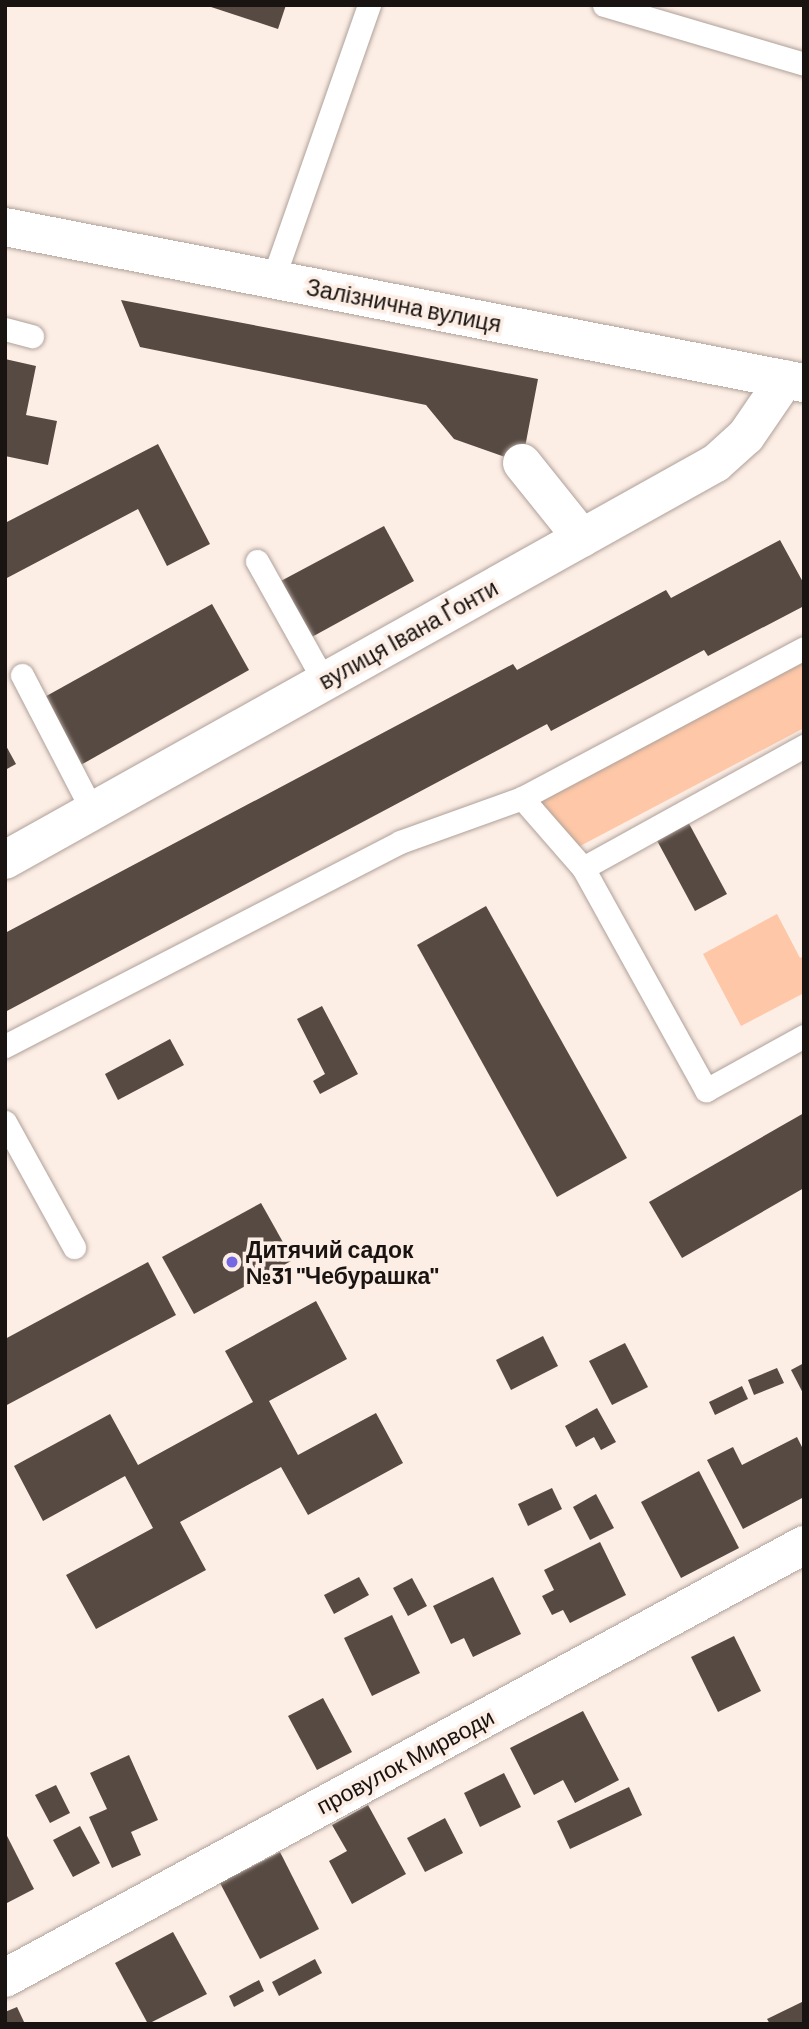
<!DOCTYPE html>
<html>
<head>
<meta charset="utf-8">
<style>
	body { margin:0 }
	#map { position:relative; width:809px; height:2029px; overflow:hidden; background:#fcede5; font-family:Barlow,sans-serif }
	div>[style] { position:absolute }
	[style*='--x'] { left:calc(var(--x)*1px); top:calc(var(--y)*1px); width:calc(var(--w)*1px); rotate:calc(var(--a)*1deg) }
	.green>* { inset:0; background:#fec7a7 }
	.building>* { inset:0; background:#564a43 }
	.roads { filter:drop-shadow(0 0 2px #afa199) drop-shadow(0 0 2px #afa199) }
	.lane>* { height:23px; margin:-11.5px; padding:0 11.5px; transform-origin:11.5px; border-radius:11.5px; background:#fff }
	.street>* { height:38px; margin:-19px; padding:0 19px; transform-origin:19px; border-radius:19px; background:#fff }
	.secondary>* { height:38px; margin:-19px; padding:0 19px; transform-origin:19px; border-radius:19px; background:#fff }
	.dots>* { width:19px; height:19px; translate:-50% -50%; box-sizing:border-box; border:4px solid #fcede5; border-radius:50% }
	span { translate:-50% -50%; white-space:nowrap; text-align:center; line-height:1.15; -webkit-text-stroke:7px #fcede5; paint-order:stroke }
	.street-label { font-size:23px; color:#191411 }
	.poi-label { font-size:23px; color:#191411; font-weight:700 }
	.left { translate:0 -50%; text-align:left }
	.frame { position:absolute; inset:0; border:7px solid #191411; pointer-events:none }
</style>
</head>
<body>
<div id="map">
	<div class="green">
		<div style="clip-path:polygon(804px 656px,804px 728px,563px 855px,529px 799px)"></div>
		<div style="clip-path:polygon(777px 914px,800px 958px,804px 956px,804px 993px,741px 1026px,703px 954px)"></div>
	</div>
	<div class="building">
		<div style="clip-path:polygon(205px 5px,286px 5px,278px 29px)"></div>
		<div style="clip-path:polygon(121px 300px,538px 379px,522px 463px,454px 439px,426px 405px,140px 347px)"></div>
		<div style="clip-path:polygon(5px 359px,36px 366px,26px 415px,57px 421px,48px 465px,5px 456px)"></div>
		<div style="clip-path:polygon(158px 444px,210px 544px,167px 566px,138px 509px,5px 579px,5px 523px)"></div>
		<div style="clip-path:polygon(384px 526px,414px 581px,310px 638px,279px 582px)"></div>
		<div style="clip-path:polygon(780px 540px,804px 584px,804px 606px,708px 656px,704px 650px,551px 731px,547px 724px,5px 1012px,5px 933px,513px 664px,517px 670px,666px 590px,671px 598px)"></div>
		<div style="clip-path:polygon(212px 604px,249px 670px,79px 766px,41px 699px)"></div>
		<div style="clip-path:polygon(5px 744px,16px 764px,5px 770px)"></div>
		<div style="clip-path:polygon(686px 818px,727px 894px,695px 911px,654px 835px)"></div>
		<div style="clip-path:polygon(486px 906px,627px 1158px,557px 1197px,417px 945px)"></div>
		<div style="clip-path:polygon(322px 1006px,358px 1074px,320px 1094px,313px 1081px,325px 1074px,297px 1019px)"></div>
		<div style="clip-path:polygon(170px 1039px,184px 1065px,118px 1100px,105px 1074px)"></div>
		<div style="clip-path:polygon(804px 1113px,804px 1188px,682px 1258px,649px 1202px)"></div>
		<div style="clip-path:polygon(261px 1203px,293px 1260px,194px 1314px,162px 1257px)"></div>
		<div style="clip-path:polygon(148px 1262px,176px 1315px,5px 1406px,5px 1339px)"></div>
		<div style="clip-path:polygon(316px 1301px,347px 1359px,269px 1401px,298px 1455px,376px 1413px,403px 1463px,308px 1515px,281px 1467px,180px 1522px,206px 1570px,96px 1629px,66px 1575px,153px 1528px,125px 1476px,43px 1521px,14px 1466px,110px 1414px,138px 1465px,253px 1402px,225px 1351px)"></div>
		<div style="clip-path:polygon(543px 1336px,558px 1366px,511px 1390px,496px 1360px)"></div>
		<div style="clip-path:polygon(625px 1343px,648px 1387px,612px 1405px,589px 1361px)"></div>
		<div style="clip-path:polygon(804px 1363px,804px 1395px,791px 1370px)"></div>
		<div style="clip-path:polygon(777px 1368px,784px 1383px,754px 1395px,748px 1380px)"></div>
		<div style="clip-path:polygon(742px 1386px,748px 1399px,715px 1415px,709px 1402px)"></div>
		<div style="clip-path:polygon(597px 1408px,616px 1442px,601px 1450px,594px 1437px,576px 1447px,565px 1426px)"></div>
		<div style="clip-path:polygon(797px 1437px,804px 1451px,804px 1497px,743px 1529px,707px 1460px,733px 1447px,742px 1465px)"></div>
		<div style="clip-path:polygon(699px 1471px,739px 1548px,681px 1578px,641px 1502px)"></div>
		<div style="clip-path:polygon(552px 1488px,562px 1509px,528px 1526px,518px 1504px)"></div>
		<div style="clip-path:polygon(596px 1494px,614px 1528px,590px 1540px,573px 1507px)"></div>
		<div style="clip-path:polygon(600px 1542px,626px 1595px,570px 1623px,563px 1610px,552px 1615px,542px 1596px,554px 1590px,544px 1570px)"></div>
		<div style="clip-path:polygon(359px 1577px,369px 1595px,334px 1614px,324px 1595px)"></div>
		<div style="clip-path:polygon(493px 1577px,521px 1634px,473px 1657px,464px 1638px,451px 1644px,433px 1606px)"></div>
		<div style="clip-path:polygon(412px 1578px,427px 1606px,408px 1616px,393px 1588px)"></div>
		<div style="clip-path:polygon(392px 1615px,420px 1673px,372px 1696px,344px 1638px)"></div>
		<div style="clip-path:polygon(734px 1636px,761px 1691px,718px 1712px,691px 1657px)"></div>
		<div style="clip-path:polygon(323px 1698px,352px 1752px,317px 1770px,288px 1716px)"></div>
		<div style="clip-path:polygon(583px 1711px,619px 1780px,575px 1803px,563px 1780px,534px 1795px,510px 1748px)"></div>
		<div style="clip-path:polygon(129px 1755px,158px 1820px,131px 1832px,141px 1855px,112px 1868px,89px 1817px,107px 1809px,90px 1773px)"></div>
		<div style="clip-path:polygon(504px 1773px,521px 1807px,480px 1827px,464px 1793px)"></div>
		<div style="clip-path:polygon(56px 1785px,70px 1813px,50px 1823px,35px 1795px)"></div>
		<div style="clip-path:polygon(629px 1787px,642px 1815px,570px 1849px,557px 1821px)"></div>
		<div style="clip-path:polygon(368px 1805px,406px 1874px,352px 1904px,329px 1861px,347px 1851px,332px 1825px)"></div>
		<div style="clip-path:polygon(445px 1818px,463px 1853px,425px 1872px,407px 1838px)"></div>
		<div style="clip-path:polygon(80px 1826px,100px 1863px,73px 1877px,53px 1840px)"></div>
		<div style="clip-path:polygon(5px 1832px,34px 1889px,5px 1904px)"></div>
		<div style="clip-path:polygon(280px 1852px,319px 1929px,260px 1959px,220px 1883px)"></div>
		<div style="clip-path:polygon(173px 1932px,207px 1994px,148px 2024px,115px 1963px)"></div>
		<div style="clip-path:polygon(315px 1959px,322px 1973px,279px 1996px,272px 1982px)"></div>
		<div style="clip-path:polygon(259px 1980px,264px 1991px,234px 2007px,229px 1996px)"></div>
		<div style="clip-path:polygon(804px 2001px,804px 2024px,770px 2024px,767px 2019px)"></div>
		<div style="clip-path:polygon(17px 2007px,25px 2024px,5px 2024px,5px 2012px)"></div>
	</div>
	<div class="roads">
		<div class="lane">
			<div style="--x:604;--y:5;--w:209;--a:16.4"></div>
			<div style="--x:273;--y:279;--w:290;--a:-70.7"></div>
			<div style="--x:5;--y:329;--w:28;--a:15"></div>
			<div style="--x:257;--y:561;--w:137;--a:60.8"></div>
			<div style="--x:22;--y:675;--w:152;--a:62.6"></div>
			<div style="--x:804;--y:746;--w:252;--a:151.1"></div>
			<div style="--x:583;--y:868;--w:254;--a:61"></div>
			<div style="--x:706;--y:1090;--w:112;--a:-28.9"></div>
			<div style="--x:583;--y:868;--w:93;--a:-131.1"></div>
			<div style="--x:522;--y:798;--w:319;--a:-28"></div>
			<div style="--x:5;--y:1046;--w:445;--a:-27.3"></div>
			<div style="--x:400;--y:842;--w:130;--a:-19.8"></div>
			<div style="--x:5;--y:1122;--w:143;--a:61.1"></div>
		</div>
		<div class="street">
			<div style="--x:522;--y:463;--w:96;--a:51.3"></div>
			<div style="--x:5;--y:860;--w:814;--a:-29.18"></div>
			<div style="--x:716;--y:463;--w:40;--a:-42"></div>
			<div style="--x:746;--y:436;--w:69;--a:-55.6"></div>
			<div style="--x:5;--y:1978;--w:909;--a:-28.45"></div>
		</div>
		<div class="secondary">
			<div style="--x:5;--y:227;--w:814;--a:11.05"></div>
		</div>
	</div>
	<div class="dots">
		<div style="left:232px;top:1262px;background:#7568e3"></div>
	</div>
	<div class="street-label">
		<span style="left:404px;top:305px;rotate:11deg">Залізнична вулиця</span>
		<span style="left:408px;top:634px;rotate:-29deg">вулиця Івана Ґонти</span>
		<span style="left:405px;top:1761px;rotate:-28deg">провулок Мирводи</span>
	</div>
	<div class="poi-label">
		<span class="left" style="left:246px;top:1262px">Дитячий садок<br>№31 "Чебурашка"</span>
	</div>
	<div class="frame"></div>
</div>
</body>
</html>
